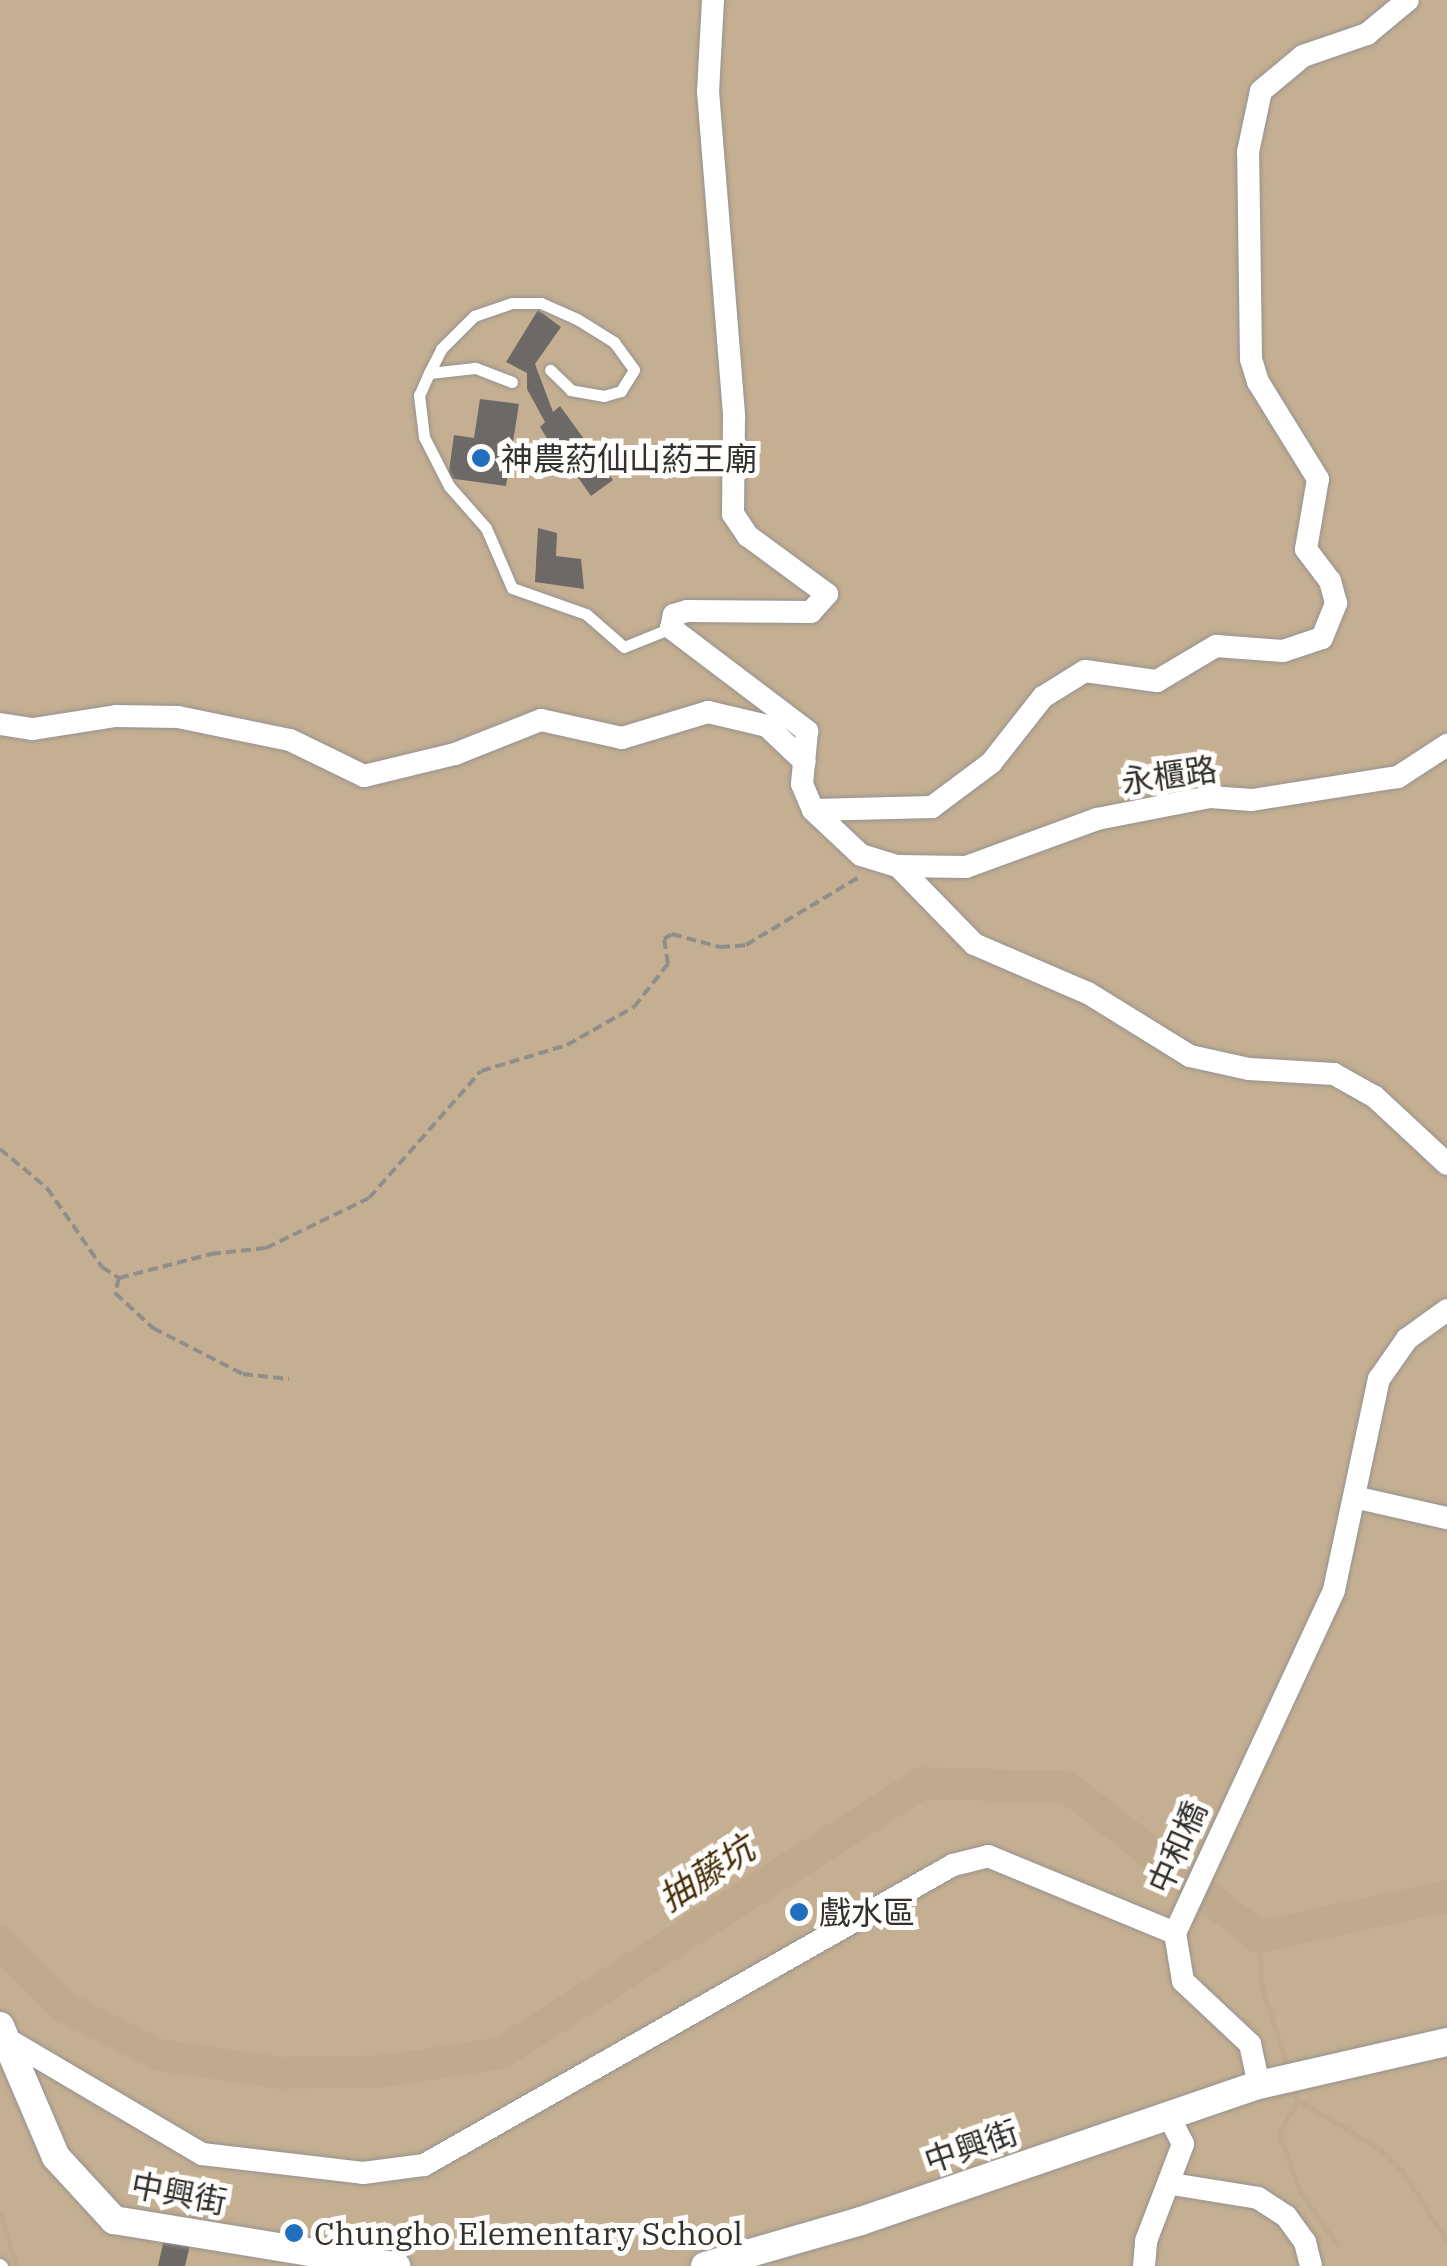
<!DOCTYPE html>
<html>
<head>
<meta charset="utf-8">
<style>
	body { margin:0 }
	#map { position:relative; width:1447px; height:2266px; overflow:hidden; background:#f3f0ed; font-family:"IBM Plex Serif","Noto Sans TC",serif }
	div>[style] { position:absolute }
	[style*='--x'] { left:calc(var(--x)*1px); top:calc(var(--y)*1px); width:calc(var(--w)*1px); rotate:calc(var(--a)*1deg) }
	.forest>* { inset:0; background:#c5af92 }
	.stream>* { height:5px; margin:-2.5px; padding:0 2.5px; transform-origin:2.5px; border-radius:2.5px; background:#c0aa8e }
	.river>* { height:32px; margin:-16px; padding:0 16px; transform-origin:16px; border-radius:16px; background:#c0aa8e }
	.building>* { inset:0; background:#6c6966 }
	.path>* { height:4px; margin-top:-2px; transform-origin:0; background:repeating-linear-gradient(90deg,#908e8b 0 10px,transparent 0 15px) }
	.roads { filter:drop-shadow(0 0 2px #95928f) drop-shadow(0 0 2px #95928f) }
	.service>* { height:11px; margin:-5.5px; padding:0 5.5px; transform-origin:5.5px; border-radius:5.5px; background:#fff }
	.minor>* { height:22px; margin:-11px; padding:0 11px; transform-origin:11px; border-radius:11px; background:#fff }
	.tertiary>* { height:28px; margin:-14px; padding:0 14px; transform-origin:14px; border-radius:14px; background:#fff }
	.dots>* { width:28px; height:28px; translate:-50% -50%; box-sizing:border-box; border:5px solid #fffefd; border-radius:50% }
	span { translate:-50% -50%; white-space:nowrap; text-align:center; line-height:1.15; -webkit-text-stroke:10px #fffefd; paint-order:stroke }
	.poi-label { font-size:32px; color:#31302e }
	.left { translate:0 -50%; text-align:left }
	.street-label { font-size:32px; color:#31302e }
	.water-label { font-size:35px; color:#49300b; font-style:italic }
</style>
</head>
<body>
<div id="map">
	<div class="forest">
		<div style="clip-path:polygon(0 0,1447px 0,1447px 2266px,0 2266px)"></div>
	</div>
	<div class="stream">
		<div style="--x:1259;--y:1937;--w:48;--a:87.6"></div>
		<div style="--x:1261;--y:1985;--w:87;--a:72"></div>
		<div style="--x:1294;--y:2088;--w:13;--a:72"></div>
		<div style="--x:1298;--y:2100;--w:97;--a:31.1"></div>
		<div style="--x:1381;--y:2150;--w:31;--a:45"></div>
		<div style="--x:1403;--y:2172;--w:82;--a:57.5"></div>
		<div style="--x:1298;--y:2100;--w:38;--a:120"></div>
		<div style="--x:1279;--y:2133;--w:60;--a:70.7"></div>
		<div style="--x:1299;--y:2190;--w:68;--a:55.1"></div>
		<div style="--x:0;--y:2212;--w:56;--a:73.5"></div>
	</div>
	<div class="river">
		<div style="--x:0;--y:1942;--w:91;--a:45.4"></div>
		<div style="--x:64;--y:2007;--w:106;--a:26.8"></div>
		<div style="--x:159;--y:2055;--w:123;--a:8.4"></div>
		<div style="--x:281;--y:2073;--w:106;--a:-1.1"></div>
		<div style="--x:387;--y:2071;--w:115;--a:-9"></div>
		<div style="--x:501;--y:2053;--w:500;--a:-32.67"></div>
		<div style="--x:922;--y:1783;--w:145;--a:1.6"></div>
		<div style="--x:1067;--y:1787;--w:244;--a:38"></div>
		<div style="--x:1259;--y:1937;--w:192;--a:-12.3"></div>
	</div>
	<div class="building">
		<div style="clip-path:polygon(538px 310px,561px 327px,535px 364px,553px 412px,560px 406px,587px 443px,560px 459px,540px 427px,545px 422px,527px 389px,527px 373px,506px 362px)"></div>
		<div style="clip-path:polygon(480px 399px,519px 404px,506px 486px,448px 478px,454px 435px,474px 438px)"></div>
		<div style="clip-path:polygon(587px 443px,613px 480px,591px 496px,565px 459px)"></div>
		<div style="clip-path:polygon(538px 528px,557px 533px,556px 556px,581px 559px,584px 589px,535px 582px)"></div>
		<div style="clip-path:polygon(165px 2235px,191px 2241px,185px 2266px,158px 2266px)"></div>
	</div>
	<div class="path">
		<div style="--x:0;--y:1149;--w:61;--a:39.7"></div>
		<div style="--x:47;--y:1188;--w:96;--a:55.2"></div>
		<div style="--x:102;--y:1267;--w:20;--a:33"></div>
		<div style="--x:119;--y:1278;--w:95;--a:-14.6"></div>
		<div style="--x:211;--y:1254;--w:55;--a:-6.2"></div>
		<div style="--x:266;--y:1248;--w:114;--a:-25.9"></div>
		<div style="--x:369;--y:1198;--w:169;--a:-48.6"></div>
		<div style="--x:481;--y:1071;--w:90;--a:-16.8"></div>
		<div style="--x:567;--y:1045;--w:77;--a:-29.6"></div>
		<div style="--x:634;--y:1007;--w:55;--a:-51.7"></div>
		<div style="--x:668;--y:964;--w:25;--a:-99"></div>
		<div style="--x:664;--y:939;--w:9;--a:-32"></div>
		<div style="--x:672;--y:934;--w:50;--a:15.2"></div>
		<div style="--x:720;--y:947;--w:26;--a:-4"></div>
		<div style="--x:746;--y:945;--w:132;--a:-31"></div>
		<div style="--x:119;--y:1278;--w:16;--a:105"></div>
		<div style="--x:115;--y:1293;--w:52;--a:42.6"></div>
		<div style="--x:153;--y:1328;--w:101;--a:27.1"></div>
		<div style="--x:243;--y:1374;--w:46;--a:6.2"></div>
	</div>
	<div class="roads">
		<div class="service">
			<div style="--x:429;--y:373;--w:27;--a:-63"></div>
			<div style="--x:441;--y:349;--w:47;--a:-45"></div>
			<div style="--x:474;--y:316;--w:40;--a:-18.9"></div>
			<div style="--x:512;--y:303;--w:29;--a:0"></div>
			<div style="--x:541;--y:303;--w:39;--a:24"></div>
			<div style="--x:577;--y:319;--w:44;--a:31.9"></div>
			<div style="--x:614;--y:342;--w:34;--a:54"></div>
			<div style="--x:634;--y:370;--w:25;--a:122"></div>
			<div style="--x:621;--y:391;--w:18;--a:164"></div>
			<div style="--x:604;--y:396;--w:34;--a:-170"></div>
			<div style="--x:571;--y:390;--w:29;--a:-136"></div>
			<div style="--x:512;--y:382;--w:40;--a:-159"></div>
			<div style="--x:475;--y:368;--w:46;--a:173.8"></div>
			<div style="--x:429;--y:373;--w:24;--a:114"></div>
			<div style="--x:419;--y:395;--w:42;--a:83.2"></div>
			<div style="--x:424;--y:437;--w:55;--a:63"></div>
			<div style="--x:449;--y:486;--w:56;--a:48.6"></div>
			<div style="--x:486;--y:528;--w:65;--a:66.6"></div>
			<div style="--x:512;--y:588;--w:78;--a:19.4"></div>
			<div style="--x:586;--y:614;--w:50;--a:41"></div>
			<div style="--x:624;--y:647;--w:51;--a:-22"></div>
			<div style="--x:0;--y:2264;--w:3;--a:45"></div>
		</div>
		<div class="minor">
			<div style="--x:713;--y:0;--w:91;--a:93.1"></div>
			<div style="--x:708;--y:91;--w:327;--a:85.4"></div>
			<div style="--x:734;--y:417;--w:97;--a:90.6"></div>
			<div style="--x:733;--y:514;--w:27;--a:56"></div>
			<div style="--x:748;--y:536;--w:98;--a:36.3"></div>
			<div style="--x:827;--y:594;--w:24;--a:132"></div>
			<div style="--x:811;--y:612;--w:124;--a:-179.5"></div>
			<div style="--x:687;--y:611;--w:14;--a:163"></div>
			<div style="--x:674;--y:615;--w:13;--a:103"></div>
			<div style="--x:671;--y:628;--w:171;--a:37.1"></div>
			<div style="--x:807;--y:731;--w:53;--a:95.4"></div>
			<div style="--x:802;--y:784;--w:28;--a:67"></div>
			<div style="--x:813;--y:810;--w:66;--a:43.2"></div>
			<div style="--x:861;--y:855;--w:39;--a:17"></div>
			<div style="--x:898;--y:866;--w:109;--a:45.7"></div>
			<div style="--x:974;--y:944;--w:124;--a:23.3"></div>
			<div style="--x:1088;--y:993;--w:120;--a:31.7"></div>
			<div style="--x:1190;--y:1056;--w:60;--a:12.4"></div>
			<div style="--x:1249;--y:1069;--w:85;--a:3.4"></div>
			<div style="--x:1334;--y:1074;--w:47;--a:29.3"></div>
			<div style="--x:1375;--y:1097;--w:98;--a:42.9"></div>
			<div style="--x:0;--y:724;--w:33;--a:9"></div>
			<div style="--x:33;--y:729;--w:84;--a:-8.9"></div>
			<div style="--x:116;--y:716;--w:62;--a:0.9"></div>
			<div style="--x:178;--y:717;--w:114;--a:11.6"></div>
			<div style="--x:290;--y:740;--w:82;--a:25.9"></div>
			<div style="--x:364;--y:776;--w:94;--a:-13.6"></div>
			<div style="--x:455;--y:754;--w:92;--a:-21.6"></div>
			<div style="--x:541;--y:720;--w:83;--a:12.5"></div>
			<div style="--x:622;--y:738;--w:90;--a:-16.8"></div>
			<div style="--x:708;--y:712;--w:61;--a:13.3"></div>
			<div style="--x:767;--y:726;--w:52;--a:43.5"></div>
			<div style="--x:813;--y:810;--w:119;--a:-1.4"></div>
			<div style="--x:932;--y:807;--w:74;--a:-36.7"></div>
			<div style="--x:991;--y:763;--w:84;--a:-51.8"></div>
			<div style="--x:1043;--y:697;--w:49;--a:-31.8"></div>
			<div style="--x:1085;--y:671;--w:73;--a:7.9"></div>
			<div style="--x:1157;--y:681;--w:69;--a:-30.7"></div>
			<div style="--x:1216;--y:646;--w:67;--a:4.3"></div>
			<div style="--x:1283;--y:651;--w:41;--a:-18.4"></div>
			<div style="--x:1322;--y:638;--w:38;--a:-68"></div>
			<div style="--x:1336;--y:603;--w:23;--a:-105"></div>
			<div style="--x:1330;--y:581;--w:40;--a:-127"></div>
			<div style="--x:1306;--y:549;--w:71;--a:-80.3"></div>
			<div style="--x:1318;--y:479;--w:114;--a:-121.7"></div>
			<div style="--x:1258;--y:382;--w:24;--a:-107"></div>
			<div style="--x:1251;--y:359;--w:207;--a:-90.8"></div>
			<div style="--x:1248;--y:152;--w:62;--a:-78"></div>
			<div style="--x:1261;--y:91;--w:55;--a:-39.8"></div>
			<div style="--x:1303;--y:56;--w:68;--a:-19"></div>
			<div style="--x:1367;--y:34;--w:53;--a:-39.7"></div>
			<div style="--x:898;--y:866;--w:68;--a:0.8"></div>
			<div style="--x:966;--y:867;--w:140;--a:-20.1"></div>
			<div style="--x:1097;--y:819;--w:115;--a:-11"></div>
			<div style="--x:1210;--y:797;--w:42;--a:4.1"></div>
			<div style="--x:1252;--y:800;--w:148;--a:-9"></div>
			<div style="--x:1398;--y:777;--w:59;--a:-33.1"></div>
			<div style="--x:1358;--y:1498;--w:91;--a:12.7"></div>
			<div style="--x:12;--y:2042;--w:221;--a:30.5"></div>
			<div style="--x:202;--y:2154;--w:162;--a:6.7"></div>
			<div style="--x:363;--y:2173;--w:62;--a:-7.5"></div>
			<div style="--x:424;--y:2165;--w:608;--a:-29.56"></div>
			<div style="--x:953;--y:1865;--w:36;--a:-14"></div>
			<div style="--x:988;--y:1856;--w:202;--a:22.4"></div>
			<div style="--x:1259;--y:2085;--w:42;--a:-102.4"></div>
			<div style="--x:1250;--y:2044;--w:92;--a:-136.8"></div>
			<div style="--x:1183;--y:1981;--w:49;--a:-99.5"></div>
			<div style="--x:1175;--y:1933;--w:378;--a:-65.1"></div>
			<div style="--x:1334;--y:1590;--w:216;--a:-78"></div>
			<div style="--x:1379;--y:1379;--w:49;--a:-55"></div>
			<div style="--x:1407;--y:1339;--w:49;--a:-35.9"></div>
			<div style="--x:1172;--y:2184;--w:87;--a:9.2"></div>
			<div style="--x:1258;--y:2198;--w:33;--a:33"></div>
			<div style="--x:1286;--y:2216;--w:32;--a:54"></div>
			<div style="--x:1305;--y:2242;--w:25;--a:76"></div>
			<div style="--x:1144;--y:2266;--w:25;--a:-85"></div>
			<div style="--x:1146;--y:2241;--w:104;--a:-69.1"></div>
			<div style="--x:1183;--y:2144;--w:34;--a:-117"></div>
		</div>
		<div class="tertiary">
			<div style="--x:0;--y:2026;--w:142;--a:66.9"></div>
			<div style="--x:56;--y:2157;--w:86;--a:47.4"></div>
			<div style="--x:114;--y:2220;--w:286;--a:9.3"></div>
			<div style="--x:705;--y:2266;--w:162;--a:-16.1"></div>
			<div style="--x:861;--y:2221;--w:421;--a:-18.9"></div>
			<div style="--x:1259;--y:2085;--w:193;--a:-12.9"></div>
		</div>
	</div>
	<div class="dots">
		<div style="left:481px;top:458px;background:#216ebd"></div>
		<div style="left:799px;top:1912px;background:#216ebd"></div>
		<div style="left:294px;top:2233px;background:#216ebd"></div>
	</div>
	<div class="poi-label">
		<span class="left" style="left:501px;top:458px">神農葯仙山葯王廟</span>
		<span class="left" style="left:819px;top:1912px">戲水區</span>
		<span class="left" style="left:314px;top:2233px">Chungho Elementary School</span>
	</div>
	<div class="street-label">
		<span style="left:1169px;top:775px;rotate:-8deg">永櫃路</span>
		<span style="left:1177px;top:1847px;rotate:-66deg">中和橋</span>
		<span style="left:971px;top:2146px;rotate:-19deg">中興街</span>
		<span style="left:179px;top:2193px;rotate:11deg">中興街</span>
	</div>
	<div class="water-label">
		<span style="left:706px;top:1873px;rotate:-33deg">抽藤坑</span>
	</div>
</div>
</body>
</html>
